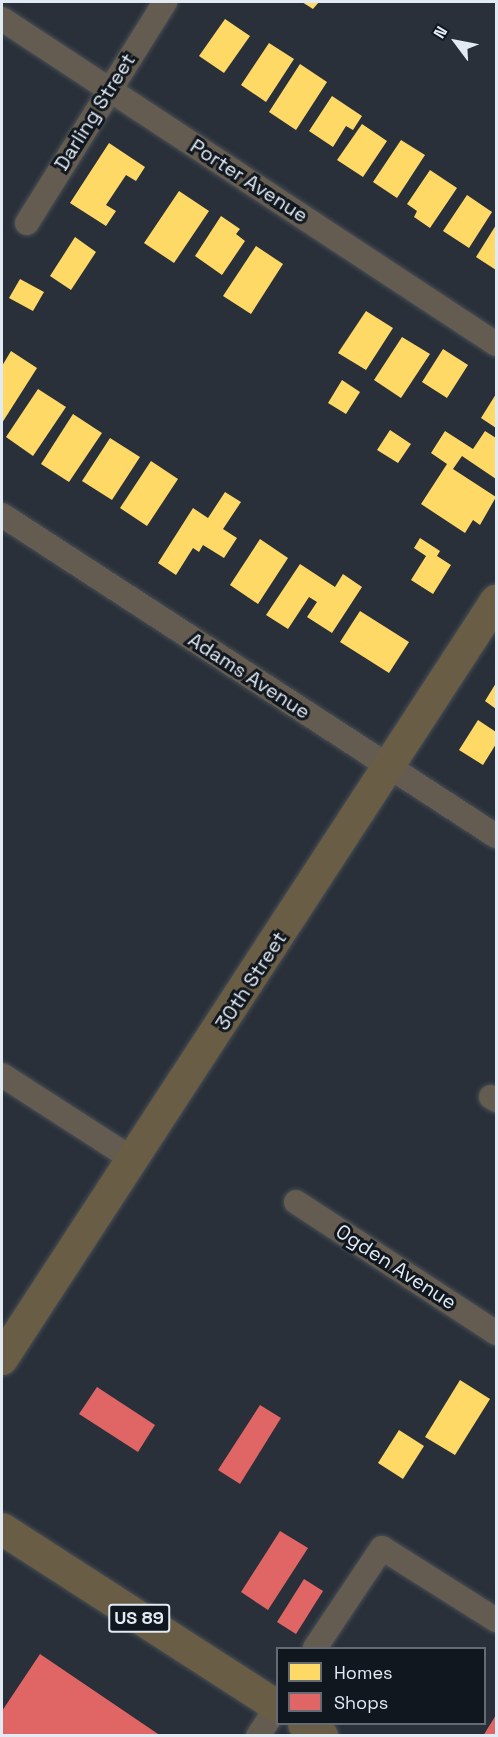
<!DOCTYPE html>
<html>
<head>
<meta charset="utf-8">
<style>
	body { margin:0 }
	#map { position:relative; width:498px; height:1737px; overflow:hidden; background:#293039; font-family:"Space Grotesk",sans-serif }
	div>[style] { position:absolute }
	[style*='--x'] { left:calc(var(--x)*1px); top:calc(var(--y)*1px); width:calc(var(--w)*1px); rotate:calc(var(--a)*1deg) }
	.homes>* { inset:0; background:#ffd966 }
	.shops>* { inset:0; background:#e06666 }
	.roads { filter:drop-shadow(0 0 2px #484e55) drop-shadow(0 0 2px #484e55) }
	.minor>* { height:24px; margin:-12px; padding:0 12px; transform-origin:12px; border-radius:12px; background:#645c50 }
	.major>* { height:32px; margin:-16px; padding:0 16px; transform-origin:16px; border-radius:16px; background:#6a5d46 }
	span { translate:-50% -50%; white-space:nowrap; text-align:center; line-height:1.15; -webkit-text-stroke:6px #11171e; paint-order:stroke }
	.shield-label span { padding:2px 4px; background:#11171e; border:2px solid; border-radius:4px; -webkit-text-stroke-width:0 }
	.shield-label { font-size:18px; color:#e2eaf4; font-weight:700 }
	.street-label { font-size:20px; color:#e2eaf4 }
	.frame { position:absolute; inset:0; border:3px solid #e2eaf4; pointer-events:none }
	.legend { position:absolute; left:276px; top:1647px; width:210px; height:78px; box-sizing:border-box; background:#11171e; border:2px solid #656b74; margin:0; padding:8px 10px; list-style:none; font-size:18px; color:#e2eaf4 }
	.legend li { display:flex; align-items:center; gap:12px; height:30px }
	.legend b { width:30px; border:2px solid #656b74 }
	.north { position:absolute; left:426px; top:12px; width:60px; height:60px; -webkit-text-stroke:4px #11171e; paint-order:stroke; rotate:302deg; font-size:16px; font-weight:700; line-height:24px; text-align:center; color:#e2eaf4 }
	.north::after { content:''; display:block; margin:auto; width:21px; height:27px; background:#e2eaf4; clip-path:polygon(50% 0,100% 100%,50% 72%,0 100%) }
</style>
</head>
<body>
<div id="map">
	<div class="homes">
		<div style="clip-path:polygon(302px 2px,319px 2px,313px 9px)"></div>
		<div style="clip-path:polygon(225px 19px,250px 36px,224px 73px,199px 56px)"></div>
		<div style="clip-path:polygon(269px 43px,294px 59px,266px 102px,241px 85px)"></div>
		<div style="clip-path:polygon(300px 64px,327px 82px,296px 130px,269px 112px)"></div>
		<div style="clip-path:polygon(332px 96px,362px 116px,353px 130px,346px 126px,333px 147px,309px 131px)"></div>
		<div style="clip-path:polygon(362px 124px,387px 141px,363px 177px,337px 160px)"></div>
		<div style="clip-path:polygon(401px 140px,425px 155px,397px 198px,373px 182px)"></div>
		<div style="clip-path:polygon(109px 143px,145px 167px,136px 181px,126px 175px,106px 205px,116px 211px,106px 226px,70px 203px)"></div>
		<div style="clip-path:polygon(430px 170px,457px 188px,430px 228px,414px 217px,417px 211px,407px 204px)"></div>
		<div style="clip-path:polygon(179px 191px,209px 211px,174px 263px,144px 243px)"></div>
		<div style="clip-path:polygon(467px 195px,492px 212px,469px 248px,443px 231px)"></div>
		<div style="clip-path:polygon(221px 216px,240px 229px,236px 234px,245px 241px,222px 275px,195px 256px)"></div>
		<div style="clip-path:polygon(496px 225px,496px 270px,476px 257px)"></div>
		<div style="clip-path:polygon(75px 237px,96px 252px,71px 290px,50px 276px)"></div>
		<div style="clip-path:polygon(256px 246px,283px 264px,251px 314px,223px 296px)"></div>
		<div style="clip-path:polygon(20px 279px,44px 292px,33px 311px,9px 298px)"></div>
		<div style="clip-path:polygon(366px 311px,393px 328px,366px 370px,338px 353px)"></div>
		<div style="clip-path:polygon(402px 337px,430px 354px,401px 398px,374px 380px)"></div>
		<div style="clip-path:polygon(443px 349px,468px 365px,447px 398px,422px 382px)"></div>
		<div style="clip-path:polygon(11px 351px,37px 368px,2px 423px,2px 366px)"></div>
		<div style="clip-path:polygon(342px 380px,360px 392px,346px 414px,328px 403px)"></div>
		<div style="clip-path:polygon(38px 389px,66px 407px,33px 456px,6px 437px)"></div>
		<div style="clip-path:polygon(496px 394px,496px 428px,481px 418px)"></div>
		<div style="clip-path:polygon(73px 414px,102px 433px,69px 482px,41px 464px)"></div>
		<div style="clip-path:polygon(390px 430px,411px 444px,398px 463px,377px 450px)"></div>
		<div style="clip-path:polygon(445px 431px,473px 449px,485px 431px,496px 438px,496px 479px,462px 456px,453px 469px,496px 497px,480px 525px,473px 520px,465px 533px,421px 504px,447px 464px,431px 453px)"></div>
		<div style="clip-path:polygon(110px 438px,140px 457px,112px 500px,82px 481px)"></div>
		<div style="clip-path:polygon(151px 461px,178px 479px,147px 526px,120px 508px)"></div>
		<div style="clip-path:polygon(225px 492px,241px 502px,223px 529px,237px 538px,224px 558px,203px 545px,199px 552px,193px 548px,176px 575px,158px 563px,193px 508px,208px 518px)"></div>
		<div style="clip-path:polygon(420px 538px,440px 551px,437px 556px,451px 565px,433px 594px,411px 580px,426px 556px,414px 548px)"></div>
		<div style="clip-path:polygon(260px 539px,288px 558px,258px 604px,230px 585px)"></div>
		<div style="clip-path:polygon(300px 564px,335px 587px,343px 574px,362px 587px,332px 633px,307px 617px,317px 602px,309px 597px,288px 629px,266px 615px)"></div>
		<div style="clip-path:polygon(360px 611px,409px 642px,389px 673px,340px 642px)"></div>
		<div style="clip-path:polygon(496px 683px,496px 709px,485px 701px)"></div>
		<div style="clip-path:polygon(478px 720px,496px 732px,496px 744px,483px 765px,459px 750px)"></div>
		<div style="clip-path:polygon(460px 1380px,490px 1399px,455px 1455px,425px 1437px)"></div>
		<div style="clip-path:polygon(399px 1430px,424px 1446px,403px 1479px,378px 1463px)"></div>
	</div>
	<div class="shops">
		<div style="clip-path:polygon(97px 1387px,155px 1425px,138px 1452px,79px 1414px)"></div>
		<div style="clip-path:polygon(260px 1405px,281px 1418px,240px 1484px,218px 1470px)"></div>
		<div style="clip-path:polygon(280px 1531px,308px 1548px,268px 1610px,241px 1592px)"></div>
		<div style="clip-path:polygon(304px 1579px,323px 1591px,296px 1634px,277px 1622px)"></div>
		<div style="clip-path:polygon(40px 1654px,161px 1736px,2px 1736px,2px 1711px)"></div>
		<div style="clip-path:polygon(496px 1715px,496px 1736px,483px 1736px)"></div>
	</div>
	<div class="roads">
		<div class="minor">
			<div style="--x:2;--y:19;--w:591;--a:33.34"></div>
			<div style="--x:27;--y:223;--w:261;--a:-58"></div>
			<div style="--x:2;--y:515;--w:589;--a:33.02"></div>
			<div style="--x:2;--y:1075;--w:157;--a:32.8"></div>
			<div style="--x:491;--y:1097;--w:6;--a:31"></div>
			<div style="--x:296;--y:1202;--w:239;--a:33.2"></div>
			<div style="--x:315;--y:1648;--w:120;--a:-56.2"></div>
			<div style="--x:382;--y:1548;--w:135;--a:32.3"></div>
			<div style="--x:258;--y:1736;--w:37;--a:-57"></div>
		</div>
		<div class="major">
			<div style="--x:2;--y:1359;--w:905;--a:-56.91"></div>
			<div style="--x:2;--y:1529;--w:328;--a:32.8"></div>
			<div style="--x:304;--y:1724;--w:22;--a:34"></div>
		</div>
	</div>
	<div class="shield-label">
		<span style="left:139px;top:1618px">US 89</span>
	</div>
	<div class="street-label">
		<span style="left:95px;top:112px;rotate:-58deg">Darling Street</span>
		<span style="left:249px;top:181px;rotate:33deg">Porter Avenue</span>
		<span style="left:249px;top:676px;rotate:33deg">Adams Avenue</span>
		<span style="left:251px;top:981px;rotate:-57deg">30th Street</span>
		<span style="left:396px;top:1267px;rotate:33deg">Ogden Avenue</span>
	</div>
	<div class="frame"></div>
	<ul class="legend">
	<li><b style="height:16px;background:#ffd966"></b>Homes</li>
	<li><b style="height:16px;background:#e06666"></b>Shops</li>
	</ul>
	<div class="north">N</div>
</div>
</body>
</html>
